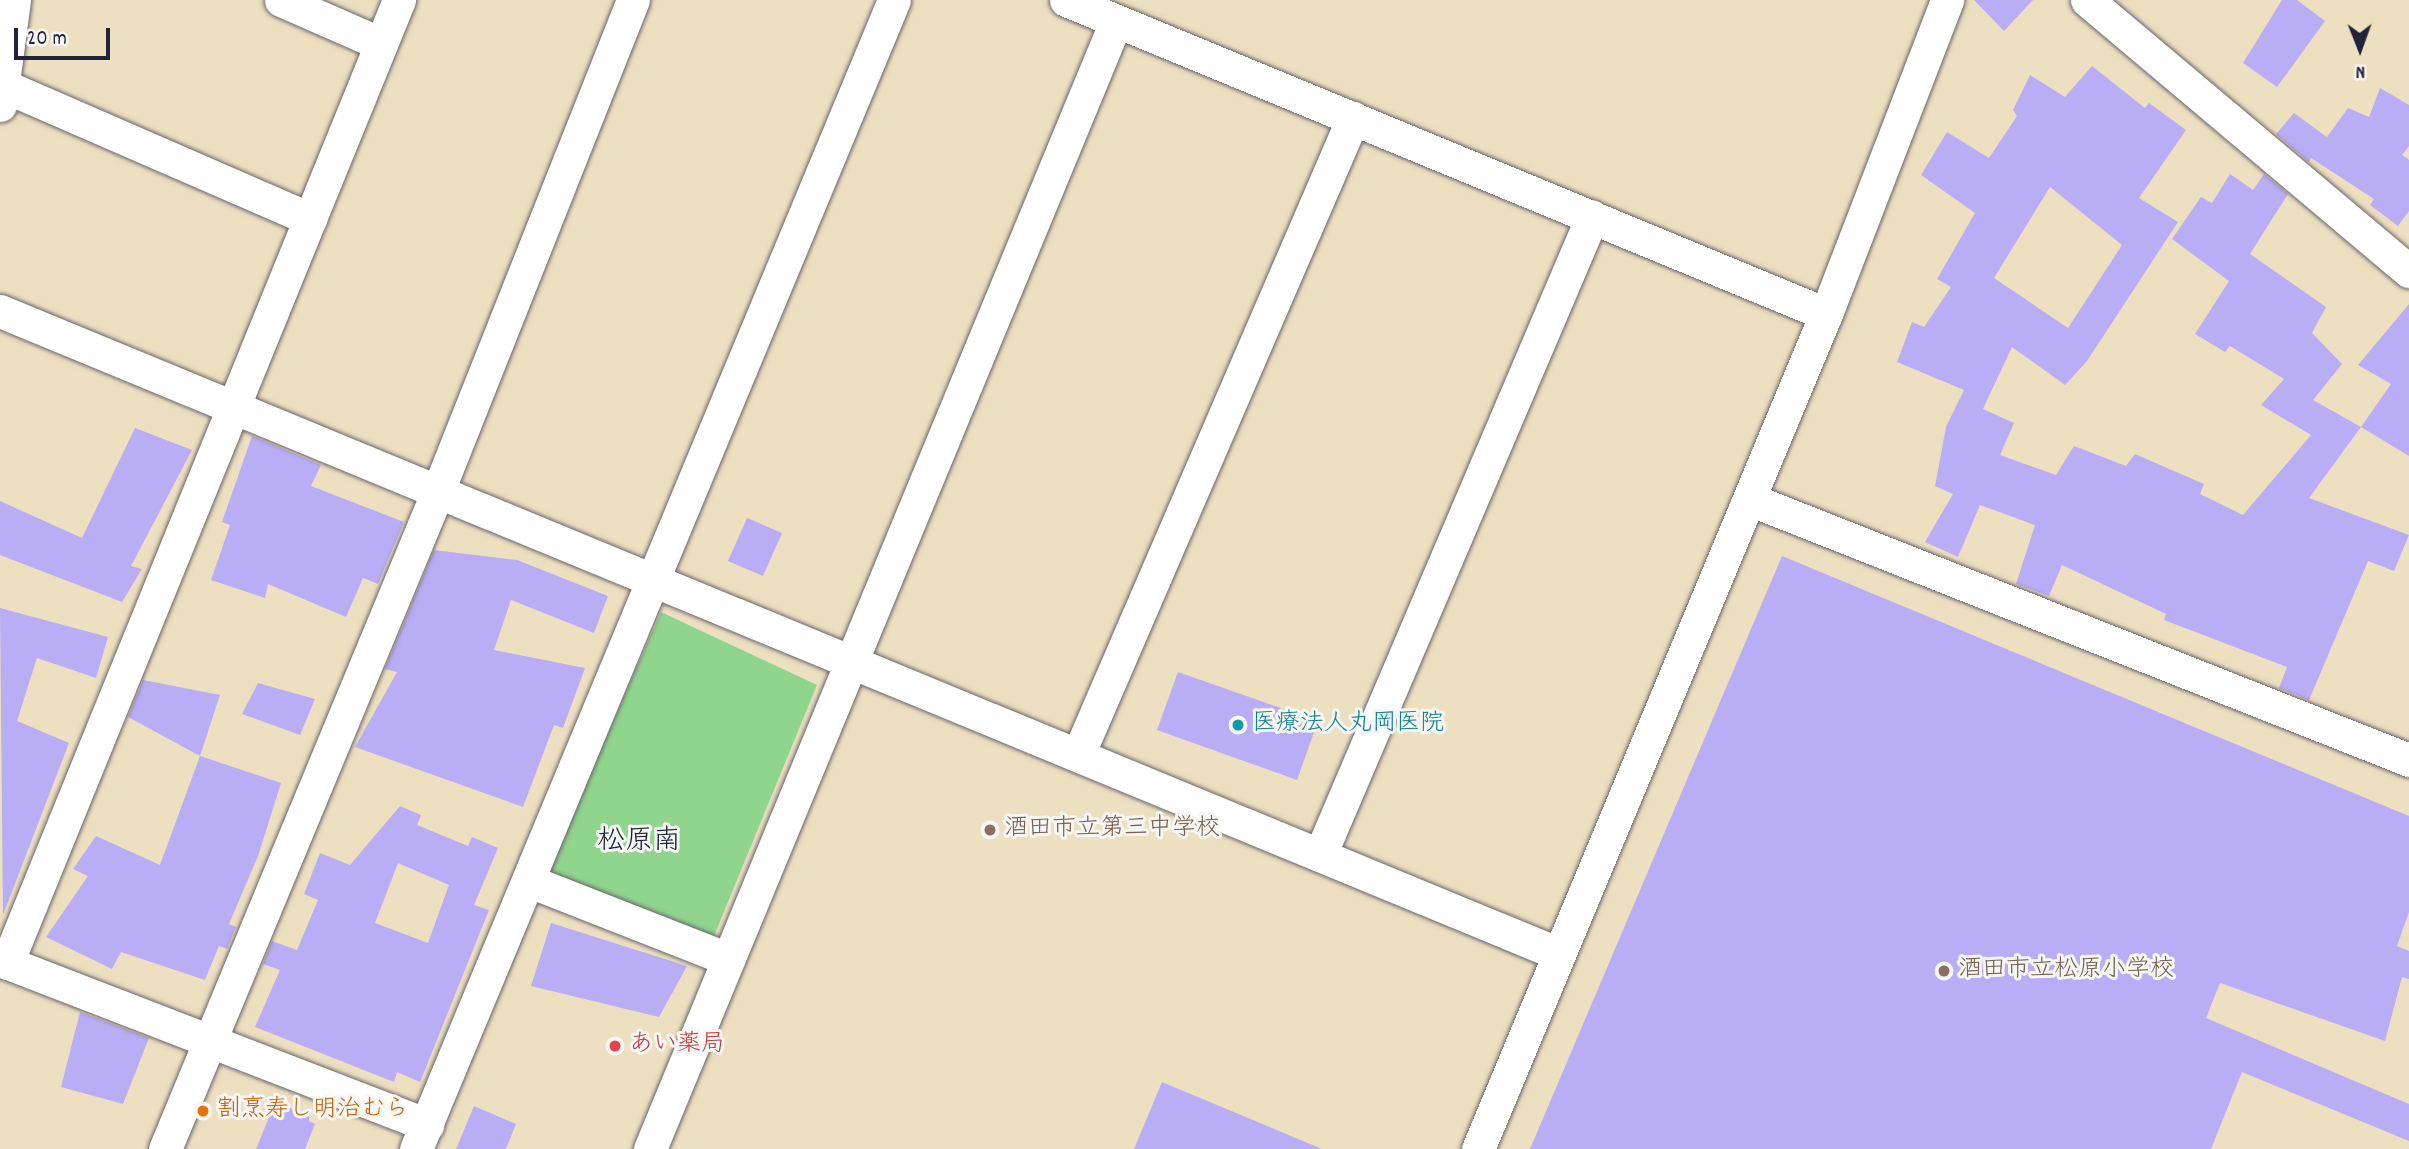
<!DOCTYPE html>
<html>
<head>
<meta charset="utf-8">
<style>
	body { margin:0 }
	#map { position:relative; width:2409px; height:1149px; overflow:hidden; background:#ede0c1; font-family:Dekko,"Klee One",sans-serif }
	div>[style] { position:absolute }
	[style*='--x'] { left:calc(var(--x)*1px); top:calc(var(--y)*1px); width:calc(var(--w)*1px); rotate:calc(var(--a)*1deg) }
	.green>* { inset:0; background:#90d58e }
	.building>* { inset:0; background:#b9adf5 }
	.roads { filter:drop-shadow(0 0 2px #69646a) drop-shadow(0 0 2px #69646a) }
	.street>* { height:33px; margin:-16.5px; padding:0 16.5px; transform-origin:16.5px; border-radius:16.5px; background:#fff }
	.dots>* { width:19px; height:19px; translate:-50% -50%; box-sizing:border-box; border:4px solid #f6f6f2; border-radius:50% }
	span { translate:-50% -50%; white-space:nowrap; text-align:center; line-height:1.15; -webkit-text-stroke:6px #f6f6f2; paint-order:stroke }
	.culture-label { font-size:24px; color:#0d838f }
	.left { translate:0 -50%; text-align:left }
	.education-label { font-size:24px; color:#785e54 }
	.health-label { font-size:24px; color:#be3a42 }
	.food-label { font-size:24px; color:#c56008 }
	.quarter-label { font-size:28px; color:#22223b }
	.north { position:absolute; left:2325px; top:14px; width:70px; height:70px; -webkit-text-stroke:5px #f6f6f2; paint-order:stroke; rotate:179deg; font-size:19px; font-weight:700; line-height:28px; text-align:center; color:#22223b }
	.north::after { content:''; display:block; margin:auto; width:24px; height:32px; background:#22223b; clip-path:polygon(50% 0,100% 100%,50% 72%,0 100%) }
	.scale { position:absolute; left:14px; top:28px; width:96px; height:32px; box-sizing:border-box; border:4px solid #22223b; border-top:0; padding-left:9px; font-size:21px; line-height:24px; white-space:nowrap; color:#22223b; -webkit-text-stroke:5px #f6f6f2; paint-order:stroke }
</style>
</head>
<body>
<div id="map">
	<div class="green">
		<div style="clip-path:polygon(661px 612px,817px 685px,714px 936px,545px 876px)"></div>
	</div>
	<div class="building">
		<div style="clip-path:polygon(1974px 0,2033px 0,2004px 31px)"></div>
		<div style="clip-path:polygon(2282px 0,2297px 0,2325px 21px,2277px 87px,2243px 63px)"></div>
		<div style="clip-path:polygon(evenodd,2092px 66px,2145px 108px,2149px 103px,2186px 130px,2139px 198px,2178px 222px,2087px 361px,2065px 385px,2012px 347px,1983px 409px,2014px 423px,2000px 455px,2056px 475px,2074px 446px,2126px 466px,2135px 454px,2204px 484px,2200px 494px,2243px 515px,2311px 435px,2261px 405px,2284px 379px,2230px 346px,2225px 352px,2195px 334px,2229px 281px,2172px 239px,2201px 197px,2212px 203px,2230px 174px,2253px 190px,2264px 174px,2288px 194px,2250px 254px,2326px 307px,2312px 333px,2342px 364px,2313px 400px,2361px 427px,2309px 498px,2409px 535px,2394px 571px,2368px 561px,2309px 700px,2279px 688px,2287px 667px,2164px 620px,2166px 614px,2062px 565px,2049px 596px,2016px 584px,2035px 525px,1980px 505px,1958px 557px,1925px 542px,1953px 494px,1935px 486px,1946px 427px,1964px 390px,1897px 362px,1912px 322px,1924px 327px,1951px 287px,1937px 279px,1975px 213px,1921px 175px,1947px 132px,1989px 158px,2017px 116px,2013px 110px,2030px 75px,2065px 97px,2092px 66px,2050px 187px,2122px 245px,2068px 328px,1994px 278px,2050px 187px)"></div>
		<div style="clip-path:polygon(2380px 88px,2409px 105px,2409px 146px,2402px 155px,2409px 160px,2409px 211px,2398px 226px,2370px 205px,2374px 199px,2311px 158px,2309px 162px,2276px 134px,2294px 113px,2327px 137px,2348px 108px,2369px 117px)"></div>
		<div style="clip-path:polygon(2409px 304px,2409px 456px,2361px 427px,2391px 384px,2358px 365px)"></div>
		<div style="clip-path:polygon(135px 428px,192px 450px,131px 566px,142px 569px,122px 602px,0 555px,0 501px,82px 538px)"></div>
		<div style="clip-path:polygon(252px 436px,321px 465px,311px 486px,404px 522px,378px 584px,363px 578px,346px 617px,268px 584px,265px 598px,211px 580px,230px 525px,222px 522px)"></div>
		<div style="clip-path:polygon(747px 518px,782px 533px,763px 576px,728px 561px)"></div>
		<div style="clip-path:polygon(434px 550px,517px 560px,608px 596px,594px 633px,511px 600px,494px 650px,585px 668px,563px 728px,554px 725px,523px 807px,355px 747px,397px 672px,385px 669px)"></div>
		<div style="clip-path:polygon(1782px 556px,2409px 816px,2409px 912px,2397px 946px,2409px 951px,2409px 979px,2402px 977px,2385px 1041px,2220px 983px,2206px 1018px,2409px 1104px,2409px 1141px,2242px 1072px,2211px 1149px,1530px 1149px)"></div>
		<div style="clip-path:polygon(0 608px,108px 637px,96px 678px,37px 658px,17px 721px,69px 743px,3px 915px)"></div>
		<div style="clip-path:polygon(1178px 672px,1318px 721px,1297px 780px,1157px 730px)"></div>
		<div style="clip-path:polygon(143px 680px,220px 695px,200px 756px,128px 717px)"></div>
		<div style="clip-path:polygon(258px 683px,315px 699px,300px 735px,242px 714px)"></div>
		<div style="clip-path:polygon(200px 756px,281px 783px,258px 856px,229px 924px,236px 927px,227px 949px,219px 946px,205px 980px,121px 952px,112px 969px,46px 937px,88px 876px,73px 869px,96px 836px,160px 865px)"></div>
		<div style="clip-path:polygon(evenodd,400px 806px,421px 815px,417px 825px,468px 846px,472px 837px,498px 848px,474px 905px,489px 910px,420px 1082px,397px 1072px,394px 1082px,255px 1027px,280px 970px,263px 964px,272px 941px,297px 950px,318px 900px,304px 894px,320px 853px,350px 865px,400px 806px,398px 863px,449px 885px,428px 943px,375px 923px,398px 863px)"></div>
		<div style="clip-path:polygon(551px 923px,687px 966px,659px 1017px,531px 986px)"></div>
		<div style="clip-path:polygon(80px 1012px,149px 1038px,123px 1104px,61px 1087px)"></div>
		<div style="clip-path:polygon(1162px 1082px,1322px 1149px,1134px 1149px)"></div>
		<div style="clip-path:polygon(282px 1105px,309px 1115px,309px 1121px,315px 1124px,305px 1149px,256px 1149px,272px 1110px,279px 1113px)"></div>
		<div style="clip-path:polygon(474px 1106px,516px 1124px,506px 1149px,456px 1149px)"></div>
	</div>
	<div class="roads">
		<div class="street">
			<div style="--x:281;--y:0;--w:109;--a:23.7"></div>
			<div style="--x:1066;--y:0;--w:822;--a:22.45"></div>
			<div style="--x:2087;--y:0;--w:421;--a:40.1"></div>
			<div style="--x:2;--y:85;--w:336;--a:23.5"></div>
			<div style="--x:0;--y:105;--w:106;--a:-82.4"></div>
			<div style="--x:0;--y:311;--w:1686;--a:22.41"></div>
			<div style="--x:1749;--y:499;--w:710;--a:21.58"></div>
			<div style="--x:1078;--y:755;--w:694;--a:-66.65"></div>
			<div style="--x:1320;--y:855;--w:694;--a:-66.91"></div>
			<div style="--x:529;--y:881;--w:214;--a:21.4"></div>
			<div style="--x:0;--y:960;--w:458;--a:21.1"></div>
			<div style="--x:7;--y:963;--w:1040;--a:-67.85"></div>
			<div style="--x:165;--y:1149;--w:712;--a:-67.47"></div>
			<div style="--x:438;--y:491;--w:528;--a:-68.34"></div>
			<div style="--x:416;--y:1149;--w:1244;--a:-67.41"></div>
			<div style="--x:650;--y:1149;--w:1220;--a:-67.55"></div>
			<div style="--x:1478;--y:1149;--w:905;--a:-67.38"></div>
			<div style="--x:1826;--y:314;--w:337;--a:-68.9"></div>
		</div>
	</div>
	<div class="dots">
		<div style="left:1238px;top:725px;background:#0f9aa8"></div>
		<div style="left:990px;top:830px;background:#8d6e63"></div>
		<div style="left:1944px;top:971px;background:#8d6e63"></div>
		<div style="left:615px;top:1046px;background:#e0444e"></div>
		<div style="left:203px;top:1111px;background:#e8710a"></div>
	</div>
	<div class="culture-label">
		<span class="left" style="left:1252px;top:725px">医療法人丸岡医院</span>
	</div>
	<div class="education-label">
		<span class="left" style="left:1004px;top:830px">酒田市立第三中学校</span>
		<span class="left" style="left:1958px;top:971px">酒田市立松原小学校</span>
	</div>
	<div class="health-label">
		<span class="left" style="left:629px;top:1046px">あい薬局</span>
	</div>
	<div class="food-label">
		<span class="left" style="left:217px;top:1111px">割烹寿し明治むら</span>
	</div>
	<div class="quarter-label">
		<span style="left:639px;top:843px">松原南</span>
	</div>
	<div class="north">N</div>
	<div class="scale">20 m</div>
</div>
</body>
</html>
